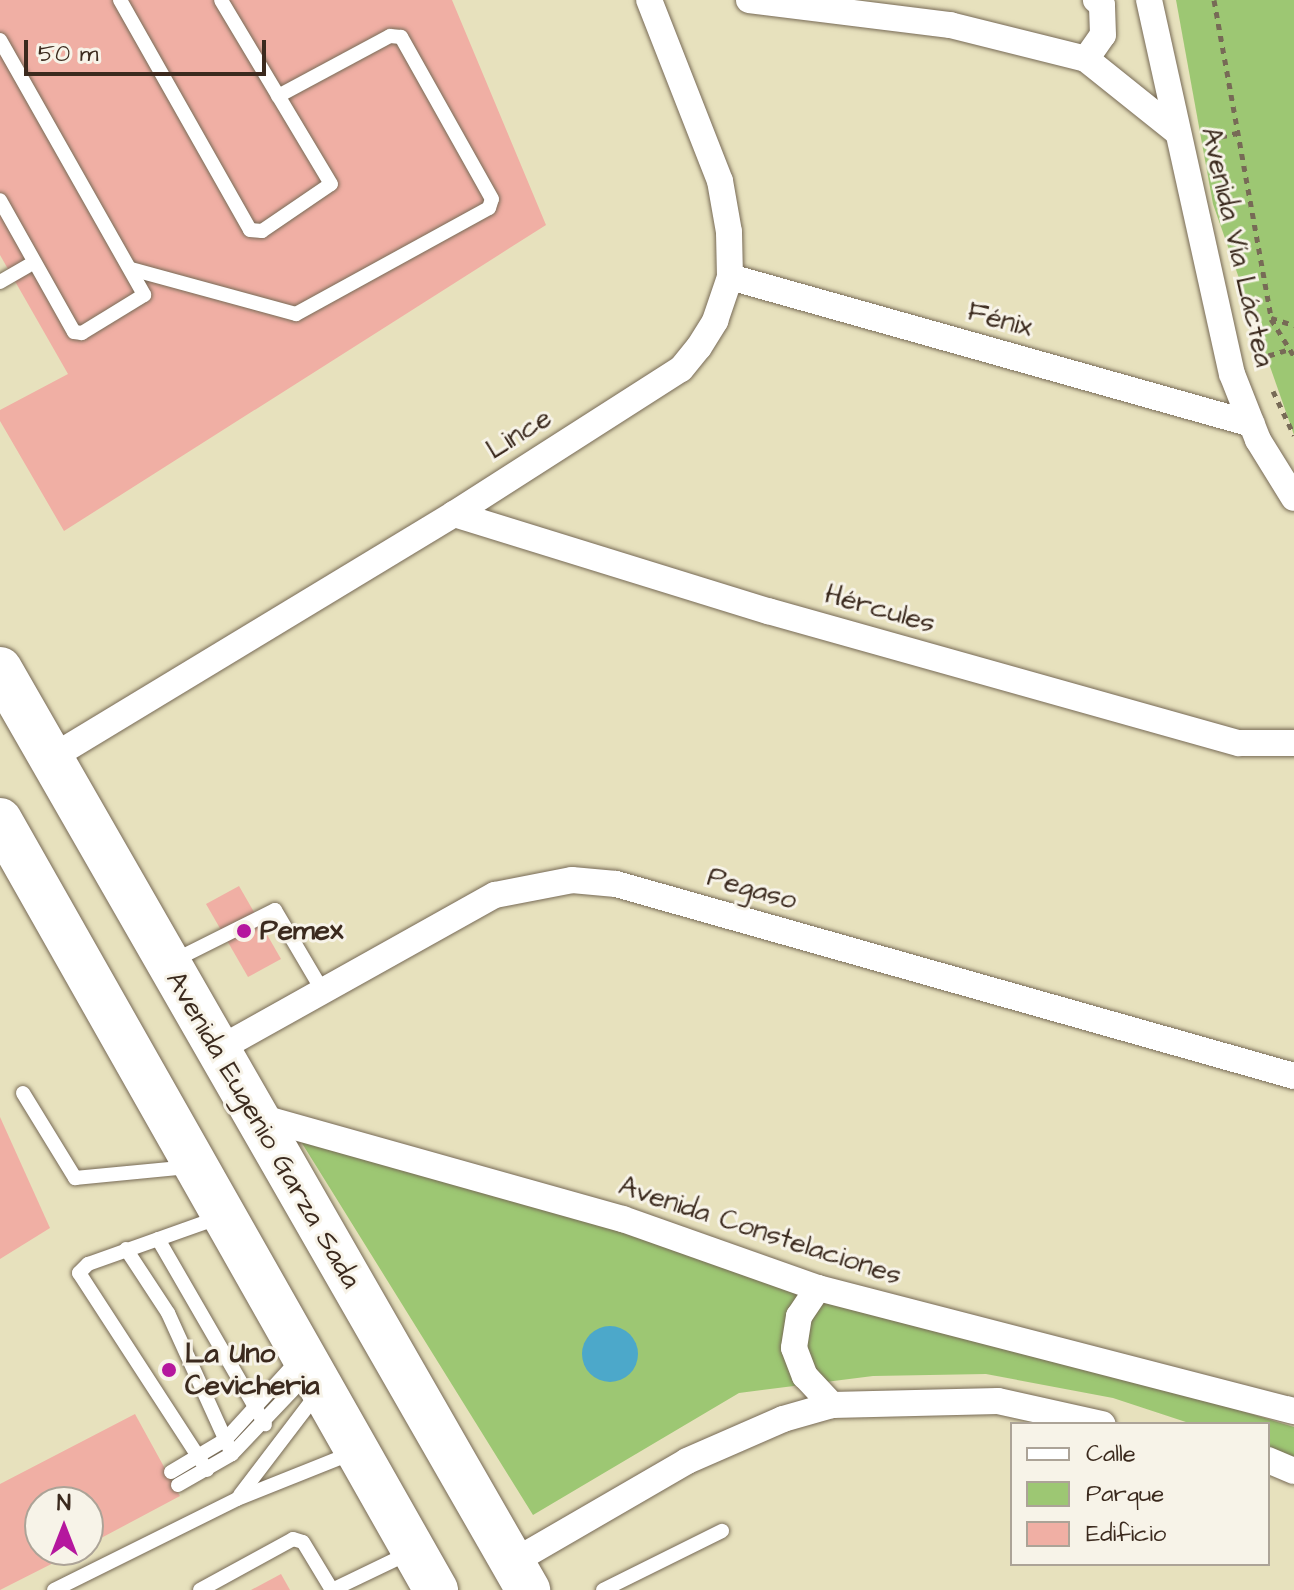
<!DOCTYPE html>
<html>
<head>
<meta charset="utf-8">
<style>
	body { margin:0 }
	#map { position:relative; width:1294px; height:1590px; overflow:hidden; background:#e7e1bd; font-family:"Architects Daughter",sans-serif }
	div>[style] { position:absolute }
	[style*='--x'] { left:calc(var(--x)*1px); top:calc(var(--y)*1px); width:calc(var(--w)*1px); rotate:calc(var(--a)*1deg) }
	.green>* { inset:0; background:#9dc773 }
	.water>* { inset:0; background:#4ca8ca }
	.round { border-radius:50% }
	.building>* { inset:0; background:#f0afa4 }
	.path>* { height:5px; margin-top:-2.5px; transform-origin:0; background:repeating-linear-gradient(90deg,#776a56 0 6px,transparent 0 12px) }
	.roads { filter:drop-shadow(0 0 2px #776a56) drop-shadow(0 0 2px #776a56) }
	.service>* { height:14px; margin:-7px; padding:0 7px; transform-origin:7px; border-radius:7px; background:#fff }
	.minor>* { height:26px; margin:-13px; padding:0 13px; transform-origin:13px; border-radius:13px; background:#fff }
	.trunk>* { height:44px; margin:-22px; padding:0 22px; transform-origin:22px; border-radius:22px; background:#fff }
	.dots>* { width:22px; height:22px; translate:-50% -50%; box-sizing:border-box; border:4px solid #f7f3e8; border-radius:50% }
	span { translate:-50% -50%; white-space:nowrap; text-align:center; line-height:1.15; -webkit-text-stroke:6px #f7f3e8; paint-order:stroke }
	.street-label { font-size:28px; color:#3b2a1e }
	.poi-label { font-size:28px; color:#3b2a1e; font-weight:700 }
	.left { translate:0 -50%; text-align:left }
	.legend { position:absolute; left:1010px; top:1422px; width:260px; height:144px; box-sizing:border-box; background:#f7f3e8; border:2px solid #aca397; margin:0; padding:10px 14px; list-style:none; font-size:24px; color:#3b2a1e }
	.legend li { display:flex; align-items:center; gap:16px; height:40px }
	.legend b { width:40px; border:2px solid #aca397 }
	.north { position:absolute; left:24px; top:1486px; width:80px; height:80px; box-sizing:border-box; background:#f7f3e8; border:2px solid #aca397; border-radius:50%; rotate:0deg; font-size:22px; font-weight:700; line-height:32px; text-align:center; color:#3b2a1e }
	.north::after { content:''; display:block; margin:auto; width:28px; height:36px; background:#b5179e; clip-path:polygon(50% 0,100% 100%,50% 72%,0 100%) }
	.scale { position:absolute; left:24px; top:40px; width:242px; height:36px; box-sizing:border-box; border:4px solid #3b2a1e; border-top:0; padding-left:10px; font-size:24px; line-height:28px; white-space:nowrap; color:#3b2a1e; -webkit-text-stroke:6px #f7f3e8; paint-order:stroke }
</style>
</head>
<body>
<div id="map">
	<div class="green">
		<div style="clip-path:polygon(1176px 0,1294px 0,1294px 435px,1213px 204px)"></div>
		<div style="clip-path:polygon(300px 1140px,617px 1221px,1294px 1427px,1294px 1464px,1268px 1453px,1268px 1424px,1192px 1424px,1113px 1398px,986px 1374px,873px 1376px,739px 1393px,533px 1515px)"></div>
	</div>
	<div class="water">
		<div class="round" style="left:582px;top:1326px;width:56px;height:56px"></div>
	</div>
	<div class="building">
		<div style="clip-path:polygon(0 0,452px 0,546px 225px,64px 531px,0 421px,0 410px,68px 374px,0 255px)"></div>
		<div style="clip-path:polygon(239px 886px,281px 959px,248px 977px,206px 904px)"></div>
		<div style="clip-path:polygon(0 1117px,50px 1228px,0 1259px)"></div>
		<div style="clip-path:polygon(135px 1414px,180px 1496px,88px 1545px,88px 1502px,40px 1502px,40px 1550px,79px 1550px,0 1590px,0 1484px)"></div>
		<div style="clip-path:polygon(281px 1574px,290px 1590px,251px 1590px)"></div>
	</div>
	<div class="path">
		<div style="--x:1214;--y:0;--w:323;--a:79.8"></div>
		<div style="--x:1271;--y:318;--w:24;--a:17"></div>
		<div style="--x:1209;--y:139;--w:30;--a:-12"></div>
		<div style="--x:1271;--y:319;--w:44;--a:58.1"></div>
		<div style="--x:1257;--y:359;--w:34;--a:-17"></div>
		<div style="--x:1273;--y:391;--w:49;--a:64.5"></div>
	</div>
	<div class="roads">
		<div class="service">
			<div style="--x:120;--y:0;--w:264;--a:60.5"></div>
			<div style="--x:250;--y:230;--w:12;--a:5"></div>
			<div style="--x:262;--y:231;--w:83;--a:-34.3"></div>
			<div style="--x:331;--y:184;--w:214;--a:-120.9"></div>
			<div style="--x:0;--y:40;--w:293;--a:60.5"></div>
			<div style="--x:144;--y:295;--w:73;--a:148.5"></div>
			<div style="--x:82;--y:333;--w:8;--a:-173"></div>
			<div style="--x:74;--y:332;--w:151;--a:-119.3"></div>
			<div style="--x:131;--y:269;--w:171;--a:15.3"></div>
			<div style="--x:296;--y:314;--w:220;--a:-28.8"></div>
			<div style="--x:489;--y:208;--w:9;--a:-72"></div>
			<div style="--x:492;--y:199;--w:186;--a:-119.3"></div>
			<div style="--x:401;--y:37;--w:11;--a:-175"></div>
			<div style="--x:390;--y:36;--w:127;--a:151.8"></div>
			<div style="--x:0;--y:282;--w:32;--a:-30"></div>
			<div style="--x:173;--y:961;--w:114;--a:-26.6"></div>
			<div style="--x:275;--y:910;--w:91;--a:59.5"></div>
			<div style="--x:23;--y:1093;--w:100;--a:58.5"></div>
			<div style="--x:75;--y:1178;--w:116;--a:-5.5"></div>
			<div style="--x:158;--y:1239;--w:214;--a:60"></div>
			<div style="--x:126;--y:1249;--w:77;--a:56.7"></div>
			<div style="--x:168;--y:1313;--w:155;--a:65.6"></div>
			<div style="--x:207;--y:1470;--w:235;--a:-123"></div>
			<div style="--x:79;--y:1273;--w:13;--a:-45"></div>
			<div style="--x:88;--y:1264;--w:140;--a:-19.6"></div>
			<div style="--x:171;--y:1472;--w:63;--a:-30.7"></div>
			<div style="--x:225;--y:1440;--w:108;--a:-47.6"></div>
			<div style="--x:178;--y:1485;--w:62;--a:-29.9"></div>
			<div style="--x:232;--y:1454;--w:109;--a:-46.5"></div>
			<div style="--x:240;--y:1495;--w:127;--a:-52.7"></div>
			<div style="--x:54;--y:1590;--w:204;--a:-26.4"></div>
			<div style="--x:237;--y:1499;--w:124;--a:-21.8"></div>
			<div style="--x:200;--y:1590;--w:106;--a:-28.7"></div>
			<div style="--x:293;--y:1539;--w:10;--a:17"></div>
			<div style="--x:303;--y:1542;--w:56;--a:58.9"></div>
			<div style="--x:332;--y:1590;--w:88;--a:-25.7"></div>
			<div style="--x:603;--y:1590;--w:133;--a:-26.4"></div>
		</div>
		<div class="minor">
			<div style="--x:749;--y:0;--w:203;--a:7.1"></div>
			<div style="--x:950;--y:25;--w:140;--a:14"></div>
			<div style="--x:1086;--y:59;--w:117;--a:38.7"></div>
			<div style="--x:1149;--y:0;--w:383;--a:77.5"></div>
			<div style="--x:1232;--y:374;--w:71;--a:68.5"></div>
			<div style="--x:1258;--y:440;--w:68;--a:58.2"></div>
			<div style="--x:1086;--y:59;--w:29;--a:-55"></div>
			<div style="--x:1103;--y:35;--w:30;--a:-92"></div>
			<div style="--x:1102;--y:5;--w:8;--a:-140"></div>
			<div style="--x:730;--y:277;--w:542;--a:15.73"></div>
			<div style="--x:454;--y:514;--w:329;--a:17.2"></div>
			<div style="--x:768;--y:611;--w:489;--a:15.7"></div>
			<div style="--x:1239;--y:743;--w:55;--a:0"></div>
			<div style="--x:51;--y:758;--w:471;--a:-31.2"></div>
			<div style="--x:454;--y:514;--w:269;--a:-32.6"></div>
			<div style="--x:681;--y:369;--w:28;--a:-51"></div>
			<div style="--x:699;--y:347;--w:31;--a:-58"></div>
			<div style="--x:715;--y:321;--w:46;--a:-71.2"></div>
			<div style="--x:730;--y:277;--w:45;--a:-91.3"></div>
			<div style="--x:729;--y:232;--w:52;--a:-100"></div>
			<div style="--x:720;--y:181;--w:194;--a:-111.4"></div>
			<div style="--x:219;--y:1049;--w:316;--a:-29.2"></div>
			<div style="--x:495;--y:895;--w:78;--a:-11"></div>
			<div style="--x:572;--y:880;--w:44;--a:5.2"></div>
			<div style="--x:616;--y:884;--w:705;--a:15.81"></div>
			<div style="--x:256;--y:1116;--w:381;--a:15.7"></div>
			<div style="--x:623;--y:1219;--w:207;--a:19.5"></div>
			<div style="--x:818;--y:1288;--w:492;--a:14.5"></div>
			<div style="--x:818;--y:1288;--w:34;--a:124"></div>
			<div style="--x:799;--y:1316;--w:32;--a:99"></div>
			<div style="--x:794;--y:1348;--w:30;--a:69"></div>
			<div style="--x:805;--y:1376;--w:40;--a:47"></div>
			<div style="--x:1268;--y:1460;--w:28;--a:23"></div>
			<div style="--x:513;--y:1562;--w:201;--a:-30.1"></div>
			<div style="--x:687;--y:1461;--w:105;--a:-23.6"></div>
			<div style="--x:783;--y:1419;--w:51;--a:-15.9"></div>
			<div style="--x:832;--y:1405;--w:166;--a:-1.4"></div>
			<div style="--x:998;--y:1401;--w:107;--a:12.5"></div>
		</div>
		<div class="trunk">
			<div style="--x:0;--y:669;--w:1062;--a:60.17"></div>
			<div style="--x:0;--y:820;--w:885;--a:60.48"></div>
		</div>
	</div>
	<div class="dots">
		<div style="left:244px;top:931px;background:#b5179e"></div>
		<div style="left:169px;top:1370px;background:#b5179e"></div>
	</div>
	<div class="street-label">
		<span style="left:1237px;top:247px;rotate:77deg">Avenida Vía Láctea</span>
		<span style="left:1000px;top:320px;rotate:16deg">Fénix</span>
		<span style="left:519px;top:434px;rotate:-32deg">Lince</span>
		<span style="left:880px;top:609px;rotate:16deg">Hércules</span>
		<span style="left:752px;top:889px;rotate:16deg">Pegaso</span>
		<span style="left:263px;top:1130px;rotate:60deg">Avenida Eugenio Garza Sada</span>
		<span style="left:760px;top:1231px;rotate:18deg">Avenida Constelaciones</span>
	</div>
	<div class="poi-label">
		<span class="left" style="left:260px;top:931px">Pemex</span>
		<span class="left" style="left:185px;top:1370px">La Uno<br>Cevicheria</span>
	</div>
	<ul class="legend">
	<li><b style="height:10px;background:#fff"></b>Calle</li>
	<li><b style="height:22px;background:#9dc773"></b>Parque</li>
	<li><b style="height:22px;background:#f0afa4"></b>Edificio</li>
	</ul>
	<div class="north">N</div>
	<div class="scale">50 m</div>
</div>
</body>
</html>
